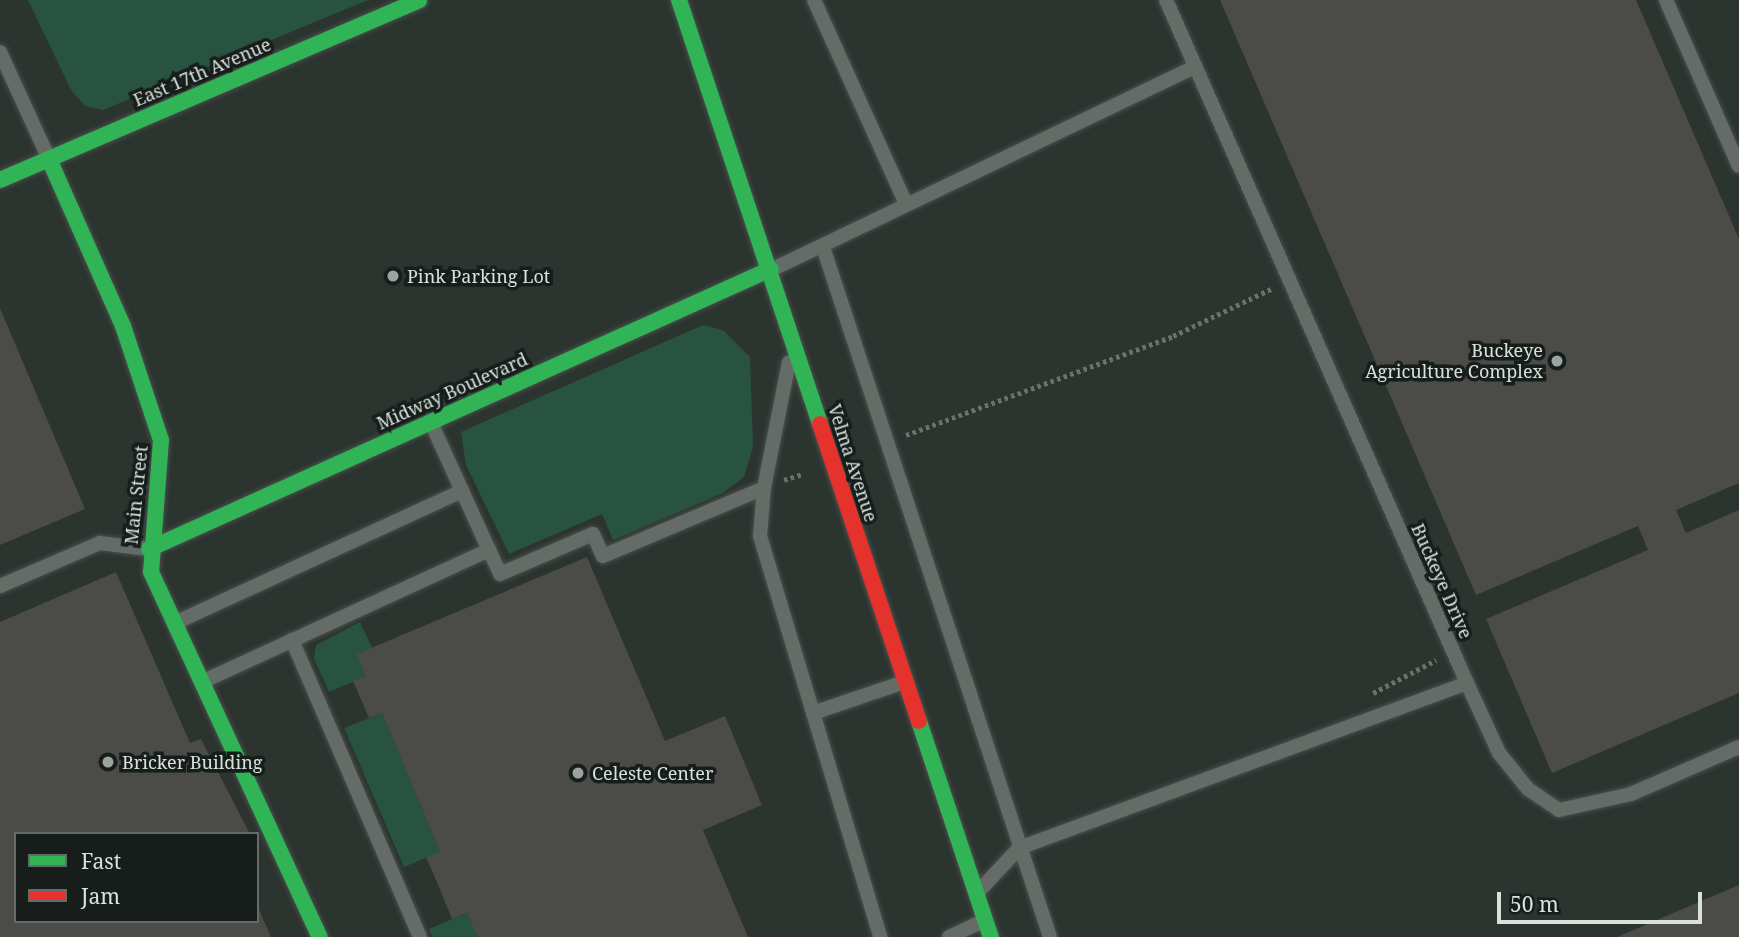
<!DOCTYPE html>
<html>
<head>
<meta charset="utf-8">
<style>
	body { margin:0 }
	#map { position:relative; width:1739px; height:937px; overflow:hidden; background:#2c3430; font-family:"Noto Serif",serif }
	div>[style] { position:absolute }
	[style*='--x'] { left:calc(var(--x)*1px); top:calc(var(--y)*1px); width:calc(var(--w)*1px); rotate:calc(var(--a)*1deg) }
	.green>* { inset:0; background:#295341 }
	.building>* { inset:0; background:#4b4b48 }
	.path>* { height:4.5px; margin-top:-2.25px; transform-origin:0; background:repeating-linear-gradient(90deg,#6c716e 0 3.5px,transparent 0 7px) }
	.roads { filter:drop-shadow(0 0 2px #484f4c) drop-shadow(0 0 2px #484f4c) }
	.lane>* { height:14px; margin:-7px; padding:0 7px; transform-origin:7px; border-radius:7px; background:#656b67 }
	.fast>* { height:16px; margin:-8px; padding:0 8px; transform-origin:8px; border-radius:8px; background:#30b455 }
	.jam>* { height:16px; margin:-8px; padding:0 8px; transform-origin:8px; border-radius:8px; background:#e5322d }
	.dots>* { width:19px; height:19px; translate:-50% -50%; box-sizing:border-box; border:4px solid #161d1a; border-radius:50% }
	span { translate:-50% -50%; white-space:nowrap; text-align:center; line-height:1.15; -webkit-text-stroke:7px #161d1a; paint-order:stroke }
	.street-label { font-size:18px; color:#d8e1dc }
	.poi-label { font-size:18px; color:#d8e1dc }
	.left { translate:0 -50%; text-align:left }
	.right { translate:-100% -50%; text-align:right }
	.legend { position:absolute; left:14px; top:832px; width:245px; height:91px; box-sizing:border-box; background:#161d1a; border:2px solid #646b68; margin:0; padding:9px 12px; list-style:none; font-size:21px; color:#d8e1dc }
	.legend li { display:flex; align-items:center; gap:14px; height:35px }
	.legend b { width:35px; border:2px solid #646b68 }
	.scale { position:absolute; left:1497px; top:892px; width:205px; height:32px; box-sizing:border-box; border:4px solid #d8e1dc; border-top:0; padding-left:9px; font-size:21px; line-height:24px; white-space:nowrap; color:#d8e1dc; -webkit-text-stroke:5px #161d1a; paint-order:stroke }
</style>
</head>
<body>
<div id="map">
	<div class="green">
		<div style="clip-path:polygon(28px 0,368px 0,103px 110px,85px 106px,71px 90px)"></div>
		<div style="clip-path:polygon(703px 325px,723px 330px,750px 357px,753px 447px,744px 477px,723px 493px,613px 540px,602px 514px,509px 554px,466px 465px,461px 432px)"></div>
		<div style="clip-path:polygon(360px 622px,372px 648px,366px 676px,329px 692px,314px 659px,316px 645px)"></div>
		<div style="clip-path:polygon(382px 713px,440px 852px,404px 867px,344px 728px)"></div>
		<div style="clip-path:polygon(467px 913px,477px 937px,432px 937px,429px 929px)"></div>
	</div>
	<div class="building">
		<div style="clip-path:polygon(1220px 0,1636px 0,1739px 239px,1739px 483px,1676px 510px,1686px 533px,1739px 510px,1739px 693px,1552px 773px,1486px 619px,1648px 550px,1638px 526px,1476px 595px)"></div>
		<div style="clip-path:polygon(0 308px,85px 509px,0 545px)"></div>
		<div style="clip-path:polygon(587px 557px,665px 741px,725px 716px,762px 805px,703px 830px,748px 937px,477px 937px,467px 913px,452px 919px,439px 887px,426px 857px,440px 852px,382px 713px,369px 718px,353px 681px,366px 676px,357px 654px)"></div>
		<div style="clip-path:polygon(116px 572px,190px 743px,201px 739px,250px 834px,16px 834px,16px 921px,257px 921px,257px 905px,271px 937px,0 937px,0 622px)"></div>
		<div style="clip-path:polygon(1739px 885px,1739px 937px,1617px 937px)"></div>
	</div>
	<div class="path">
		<div style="--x:906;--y:435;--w:285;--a:-20.3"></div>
		<div style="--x:1173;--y:336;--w:109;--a:-25.6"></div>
		<div style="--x:784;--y:480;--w:19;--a:-18"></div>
		<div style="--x:1373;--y:693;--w:71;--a:-27.6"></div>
	</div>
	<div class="roads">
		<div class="lane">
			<div style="--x:814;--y:0;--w:224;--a:65.7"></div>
			<div style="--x:1666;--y:0;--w:181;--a:66.3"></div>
			<div style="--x:0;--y:52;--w:118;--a:65.4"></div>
			<div style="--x:823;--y:247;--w:726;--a:71.79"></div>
			<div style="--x:773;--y:269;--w:468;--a:-25.6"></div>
			<div style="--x:764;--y:488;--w:48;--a:94.8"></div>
			<div style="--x:760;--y:536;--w:419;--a:73.3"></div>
			<div style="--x:489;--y:550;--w:26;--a:65"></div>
			<div style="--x:500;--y:574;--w:101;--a:-23.3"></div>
			<div style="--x:593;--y:534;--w:24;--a:66"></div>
			<div style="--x:603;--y:556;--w:175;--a:-22.9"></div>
			<div style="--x:764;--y:488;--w:128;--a:-78.8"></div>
			<div style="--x:0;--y:586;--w:109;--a:-23.3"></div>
			<div style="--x:100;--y:543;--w:48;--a:7.1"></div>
			<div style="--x:177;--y:622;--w:314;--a:-24.7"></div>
			<div style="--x:292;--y:640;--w:323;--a:66.7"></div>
			<div style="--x:204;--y:681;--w:314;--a:-24.7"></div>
			<div style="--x:489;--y:550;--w:140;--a:-114.5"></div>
			<div style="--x:1467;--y:683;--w:77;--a:65.4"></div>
			<div style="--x:1499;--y:753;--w:46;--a:51.1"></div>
			<div style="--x:1528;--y:789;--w:37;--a:34"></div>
			<div style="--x:1559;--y:810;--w:74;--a:-12.5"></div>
			<div style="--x:1631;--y:794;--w:118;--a:-23.5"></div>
			<div style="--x:813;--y:713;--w:96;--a:-18.8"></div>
			<div style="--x:978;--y:892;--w:60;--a:-47"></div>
			<div style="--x:1019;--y:848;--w:477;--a:-20.2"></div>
			<div style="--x:1467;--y:683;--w:746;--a:-113.78"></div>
			<div style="--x:949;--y:937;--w:38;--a:-25"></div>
		</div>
		<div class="fast">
			<div style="--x:679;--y:0;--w:447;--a:71.6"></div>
			<div style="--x:49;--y:159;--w:183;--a:66.1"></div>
			<div style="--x:123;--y:326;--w:120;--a:71.6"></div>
			<div style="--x:161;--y:440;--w:132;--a:94.3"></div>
			<div style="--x:151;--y:572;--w:402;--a:65.2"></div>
			<div style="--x:0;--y:180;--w:456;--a:-23.2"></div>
			<div style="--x:149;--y:549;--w:682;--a:-24.24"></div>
			<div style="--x:919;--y:721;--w:228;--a:71.6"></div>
		</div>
		<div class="jam">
			<div style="--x:820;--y:424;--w:313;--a:71.6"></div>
		</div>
	</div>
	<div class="dots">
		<div style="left:393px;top:276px;background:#9ca4a0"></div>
		<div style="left:1557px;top:361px;background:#9ca4a0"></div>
		<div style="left:108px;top:762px;background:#9ca4a0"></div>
		<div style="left:578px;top:773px;background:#9ca4a0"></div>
	</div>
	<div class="street-label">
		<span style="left:202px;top:72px;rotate:-23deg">East 17th Avenue</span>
		<span style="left:452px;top:391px;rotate:-24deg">Midway Boulevard</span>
		<span style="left:853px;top:463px;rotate:72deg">Velma Avenue</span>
		<span style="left:136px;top:495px;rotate:-84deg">Main Street</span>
		<span style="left:1442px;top:581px;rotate:66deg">Buckeye Drive</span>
	</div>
	<div class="poi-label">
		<span class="left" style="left:407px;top:276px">Pink Parking Lot</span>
		<span class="right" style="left:1543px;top:361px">Buckeye<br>Agriculture Complex</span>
		<span class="left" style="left:122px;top:762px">Bricker Building</span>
		<span class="left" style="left:592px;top:773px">Celeste Center</span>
	</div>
	<ul class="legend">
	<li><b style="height:9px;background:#30b455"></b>Fast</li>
	<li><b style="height:9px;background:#e5322d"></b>Jam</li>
	</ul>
	<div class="scale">50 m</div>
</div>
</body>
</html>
